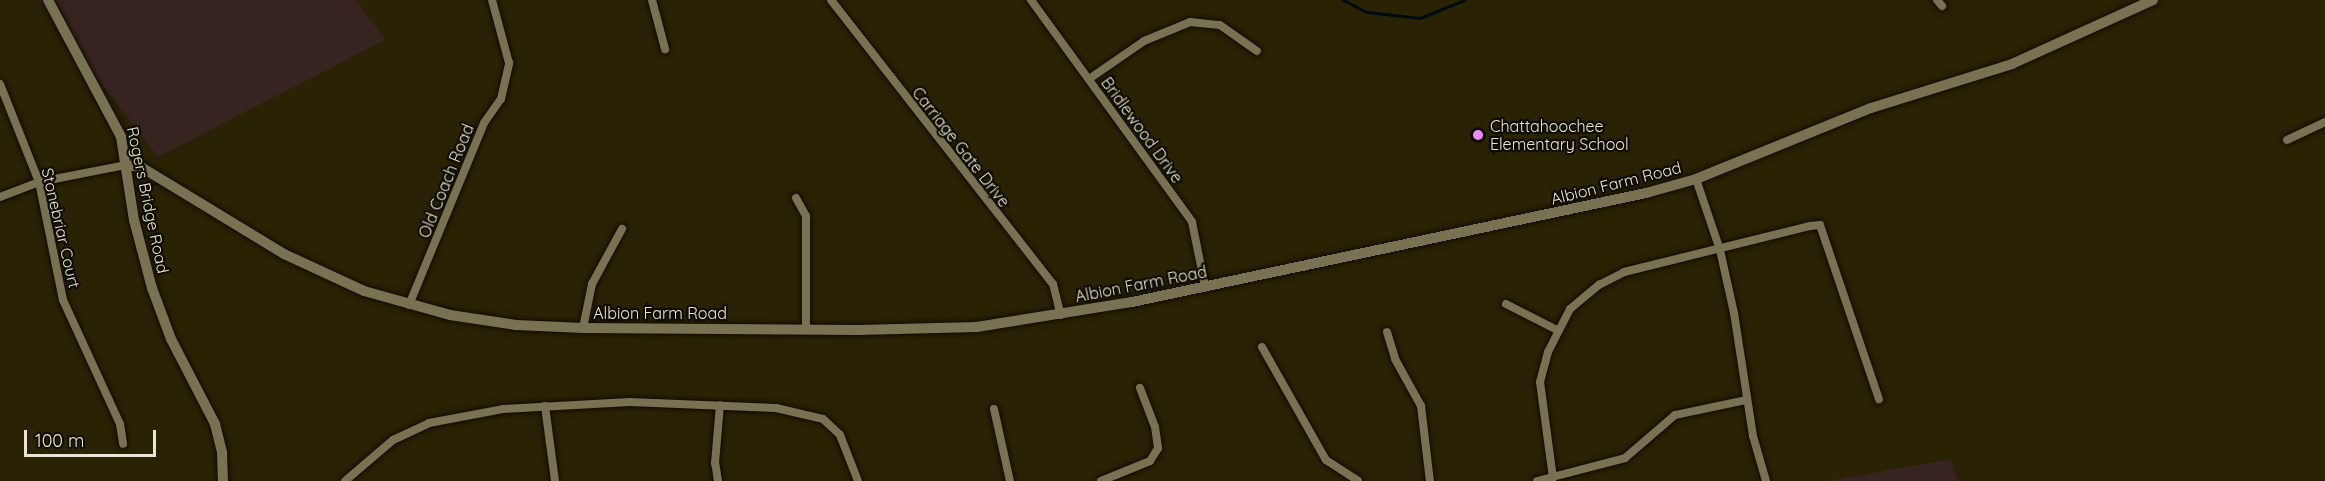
<!DOCTYPE html>
<html>
<head>
<meta charset="utf-8">
<style>
	body { margin:0 }
	#map { position:relative; width:2325px; height:481px; overflow:hidden; background:#292204; font-family:Quicksand,sans-serif }
	div>[style] { position:absolute }
	[style*='--x'] { left:calc(var(--x)*1px); top:calc(var(--y)*1px); width:calc(var(--w)*1px); rotate:calc(var(--a)*1deg) }
	.commercial>* { inset:0; background:#372420 }
	.stream>* { height:3px; margin:-1.5px; padding:0 1.5px; transform-origin:1.5px; border-radius:1.5px; background:#000b10 }
	.roads { filter:drop-shadow(0 0 2px #110b00) drop-shadow(0 0 2px #110b00) }
	.street>* { height:8px; margin:-4px; padding:0 4px; transform-origin:4px; border-radius:4px; background:#787152 }
	.secondary>* { height:10px; margin:-5px; padding:0 5px; transform-origin:5px; border-radius:5px; background:#787152 }
	.dots>* { width:16px; height:16px; translate:-50% -50%; box-sizing:border-box; border:3px solid #0e0c02; border-radius:50% }
	span { translate:-50% -50%; white-space:nowrap; text-align:center; line-height:1.15; -webkit-text-stroke:4.5px #0e0c02; paint-order:stroke }
	.poi-label { font-size:16px; color:#eae6d5 }
	.left { translate:0 -50%; text-align:left }
	.street-label { font-size:16px; color:#eae6d5 }
	.scale { position:absolute; left:24px; top:430px; width:132px; height:27px; box-sizing:border-box; border:3px solid #eae6d5; border-top:0; padding-left:8px; font-size:18px; line-height:21px; white-space:nowrap; color:#eae6d5; -webkit-text-stroke:4px #0e0c02; paint-order:stroke }
</style>
</head>
<body>
<div id="map">
	<div class="commercial">
		<div style="clip-path:polygon(37px 0,356px 0,385px 40px,158px 157px)"></div>
		<div style="clip-path:polygon(1951px 459px,1958px 481px,1828px 481px)"></div>
	</div>
	<div class="stream">
		<div style="--x:1343;--y:0;--w:27;--a:27"></div>
		<div style="--x:1367;--y:12;--w:53;--a:6.5"></div>
		<div style="--x:1420;--y:18;--w:48;--a:-22.2"></div>
	</div>
	<div class="roads">
		<div class="street">
			<div style="--x:652;--y:0;--w:51;--a:75.1"></div>
			<div style="--x:831;--y:0;--w:360;--a:52"></div>
			<div style="--x:1053;--y:284;--w:32;--a:76"></div>
			<div style="--x:1031;--y:0;--w:274;--a:54"></div>
			<div style="--x:1192;--y:222;--w:65;--a:78.5"></div>
			<div style="--x:1937;--y:0;--w:8;--a:50"></div>
			<div style="--x:1089;--y:79;--w:67;--a:-34.6"></div>
			<div style="--x:1144;--y:41;--w:50;--a:-22.4"></div>
			<div style="--x:1190;--y:22;--w:30;--a:6"></div>
			<div style="--x:1220;--y:25;--w:45;--a:35.1"></div>
			<div style="--x:0;--y:84;--w:105;--a:68.3"></div>
			<div style="--x:39;--y:182;--w:120;--a:78.5"></div>
			<div style="--x:63;--y:300;--w:136;--a:65.3"></div>
			<div style="--x:120;--y:424;--w:20;--a:81"></div>
			<div style="--x:2287;--y:140;--w:42;--a:-25.3"></div>
			<div style="--x:1696;--y:179;--w:75;--a:71.3"></div>
			<div style="--x:1720;--y:250;--w:65;--a:77.5"></div>
			<div style="--x:1734;--y:313;--w:124;--a:81.2"></div>
			<div style="--x:1753;--y:436;--w:47;--a:73.9"></div>
			<div style="--x:0;--y:197;--w:42;--a:-21"></div>
			<div style="--x:39;--y:182;--w:89;--a:-11.1"></div>
			<div style="--x:796;--y:198;--w:21;--a:61"></div>
			<div style="--x:806;--y:216;--w:112;--a:90"></div>
			<div style="--x:1506;--y:304;--w:59;--a:27"></div>
			<div style="--x:409;--y:305;--w:197;--a:-67.6"></div>
			<div style="--x:484;--y:123;--w:29;--a:-55"></div>
			<div style="--x:501;--y:99;--w:37;--a:-77"></div>
			<div style="--x:509;--y:63;--w:65;--a:-105.1"></div>
			<div style="--x:583;--y:328;--w:45;--a:-78.4"></div>
			<div style="--x:592;--y:284;--w:63;--a:-61.4"></div>
			<div style="--x:1387;--y:332;--w:28;--a:73"></div>
			<div style="--x:1395;--y:359;--w:54;--a:61"></div>
			<div style="--x:1421;--y:406;--w:76;--a:83.2"></div>
			<div style="--x:1262;--y:347;--w:130;--a:60.5"></div>
			<div style="--x:1326;--y:460;--w:38;--a:33"></div>
			<div style="--x:545;--y:406;--w:76;--a:82.4"></div>
			<div style="--x:994;--y:409;--w:74;--a:77.5"></div>
			<div style="--x:1553;--y:478;--w:97;--a:-97.7"></div>
			<div style="--x:1540;--y:382;--w:31;--a:-75"></div>
			<div style="--x:1548;--y:352;--w:48;--a:-62.9"></div>
			<div style="--x:1570;--y:309;--w:38;--a:-40"></div>
			<div style="--x:1599;--y:285;--w:28;--a:-27"></div>
			<div style="--x:1624;--y:272;--w:192;--a:-13.9"></div>
			<div style="--x:1810;--y:226;--w:10;--a:-6"></div>
			<div style="--x:1820;--y:225;--w:184;--a:71.3"></div>
			<div style="--x:345;--y:481;--w:63;--a:-40.5"></div>
			<div style="--x:393;--y:440;--w:40;--a:-25"></div>
			<div style="--x:429;--y:423;--w:75;--a:-10.7"></div>
			<div style="--x:503;--y:409;--w:127;--a:-3.2"></div>
			<div style="--x:630;--y:402;--w:146;--a:2.4"></div>
			<div style="--x:776;--y:408;--w:48;--a:13.2"></div>
			<div style="--x:823;--y:419;--w:23;--a:43"></div>
			<div style="--x:840;--y:435;--w:49;--a:68.6"></div>
			<div style="--x:718;--y:481;--w:18;--a:-99"></div>
			<div style="--x:715;--y:463;--w:58;--a:-85.1"></div>
			<div style="--x:1101;--y:481;--w:53;--a:-22.2"></div>
			<div style="--x:1150;--y:461;--w:15;--a:-58"></div>
			<div style="--x:1158;--y:448;--w:21;--a:-98"></div>
			<div style="--x:1155;--y:427;--w:42;--a:-111"></div>
			<div style="--x:1537;--y:481;--w:91;--a:-14.6"></div>
			<div style="--x:1625;--y:458;--w:66;--a:-40.7"></div>
			<div style="--x:1675;--y:415;--w:73;--a:-11.9"></div>
		</div>
		<div class="secondary">
			<div style="--x:48;--y:0;--w:155;--a:61.9"></div>
			<div style="--x:121;--y:137;--w:84;--a:81.1"></div>
			<div style="--x:134;--y:220;--w:70;--a:75.2"></div>
			<div style="--x:152;--y:288;--w:54;--a:69.6"></div>
			<div style="--x:171;--y:339;--w:96;--a:62.6"></div>
			<div style="--x:215;--y:424;--w:30;--a:76"></div>
			<div style="--x:222;--y:453;--w:28;--a:88"></div>
			<div style="--x:126;--y:165;--w:15;--a:8"></div>
			<div style="--x:141;--y:167;--w:167;--a:31.3"></div>
			<div style="--x:284;--y:254;--w:88;--a:24.8"></div>
			<div style="--x:364;--y:291;--w:89;--a:15.6"></div>
			<div style="--x:450;--y:315;--w:67;--a:8.6"></div>
			<div style="--x:516;--y:325;--w:67;--a:2.6"></div>
			<div style="--x:583;--y:328;--w:275;--a:0.4"></div>
			<div style="--x:858;--y:330;--w:119;--a:-1.4"></div>
			<div style="--x:977;--y:327;--w:157;--a:-9.2"></div>
			<div style="--x:1132;--y:302;--w:525;--a:-11.97"></div>
			<div style="--x:1646;--y:193;--w:52;--a:-15.6"></div>
			<div style="--x:1696;--y:179;--w:189;--a:-22.1"></div>
			<div style="--x:1871;--y:108;--w:148;--a:-17.3"></div>
			<div style="--x:2012;--y:64;--w:155;--a:-24.4"></div>
		</div>
	</div>
	<div class="dots">
		<div style="left:1478px;top:135px;background:#ef8bf7"></div>
	</div>
	<div class="poi-label">
		<span class="left" style="left:1490px;top:135px">Chattahoochee<br>Elementary School</span>
	</div>
	<div class="street-label">
		<span style="left:1142px;top:130px;rotate:54deg">Bridlewood Drive</span>
		<span style="left:961px;top:147px;rotate:52deg">Carriage Gate Drive</span>
		<span style="left:446px;top:181px;rotate:-68deg">Old Coach Road</span>
		<span style="left:1616px;top:183px;rotate:-14deg">Albion Farm Road</span>
		<span style="left:148px;top:200px;rotate:78deg">Rogers Bridge Road</span>
		<span style="left:61px;top:228px;rotate:77deg">Stonebriar Court</span>
		<span style="left:1141px;top:284px;rotate:-11deg">Albion Farm Road</span>
		<span style="left:660px;top:313px">Albion Farm Road</span>
	</div>
	<div class="scale">100 m</div>
</div>
</body>
</html>
